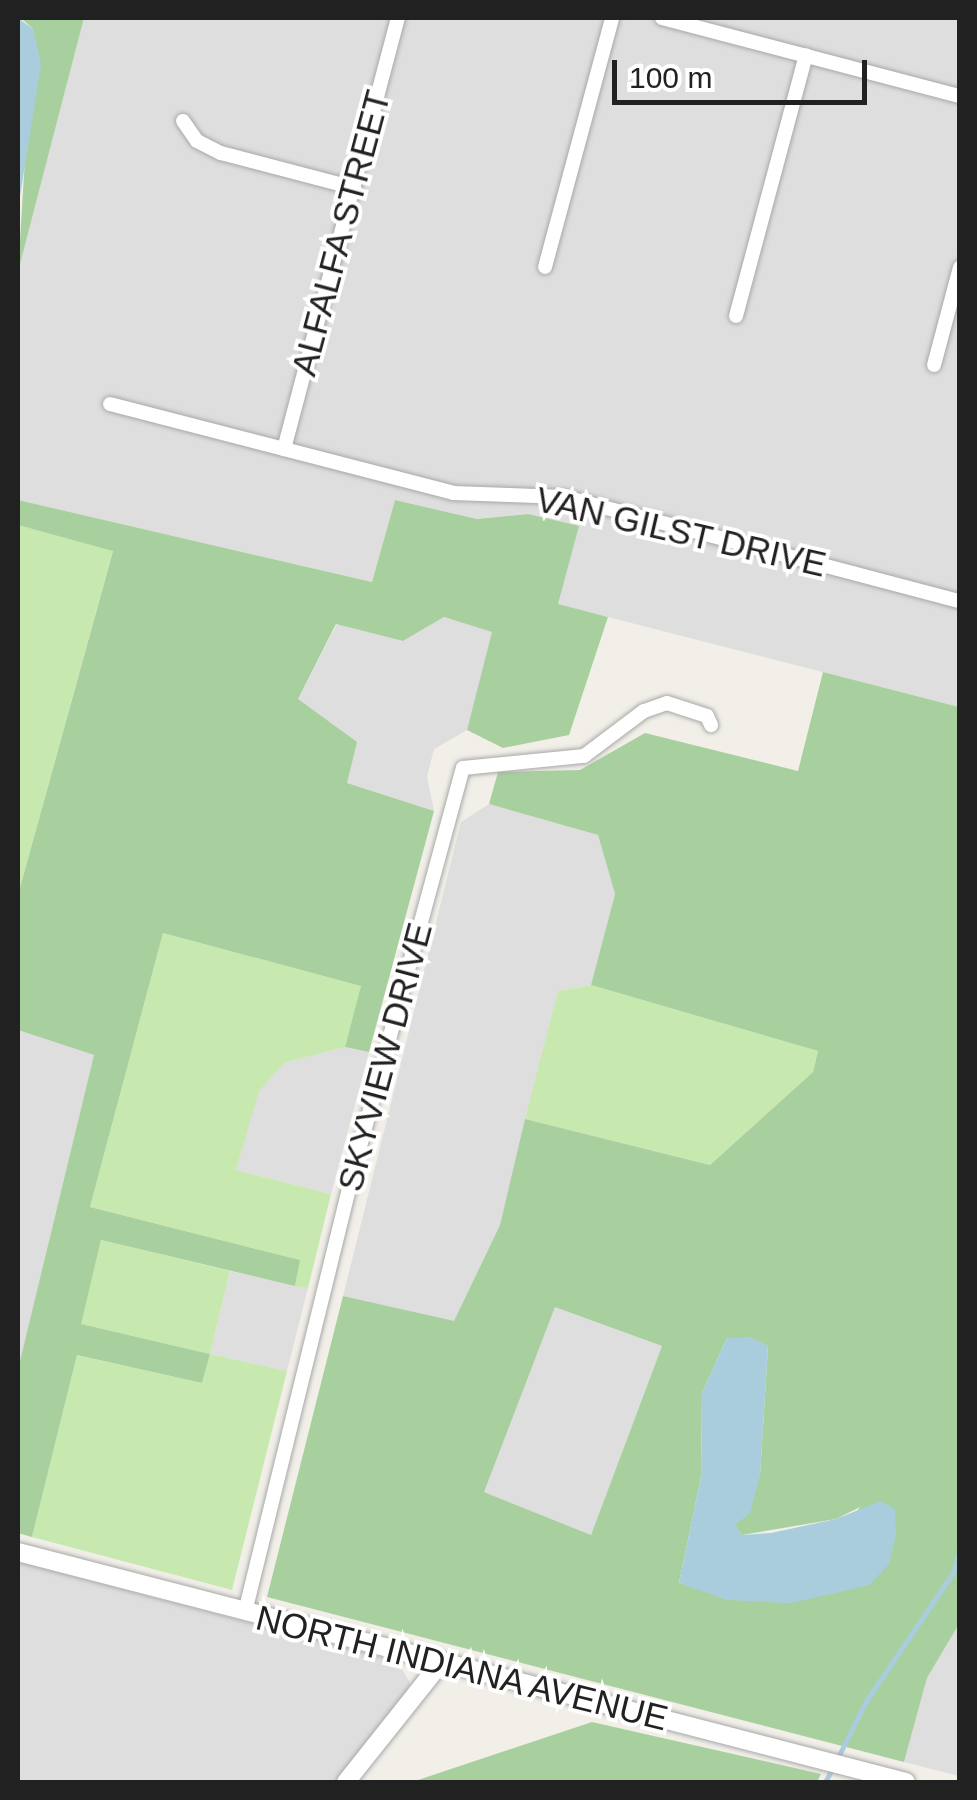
<!DOCTYPE html>
<html>
<head>
<meta charset="utf-8">
<style>
	body { margin:0 }
	#map { position:relative; width:977px; height:1800px; overflow:hidden; background:#f1efe8; font-family:Helvetica,sans-serif }
	div>[style] { position:absolute }
	[style*='--x'] { left:calc(var(--x)*1px); top:calc(var(--y)*1px); width:calc(var(--w)*1px); rotate:calc(var(--a)*1deg) }
	.residential>* { inset:0; background:#dfdede }
	.grass>* { inset:0; background:#c7e9b0 }
	.forest>* { inset:0; background:#a8d09e }
	.water>* { inset:0; background:#aacdde }
	.stream>* { height:5px; margin:-2.5px; padding:0 2.5px; transform-origin:2.5px; border-radius:2.5px; background:#aacdde }
	.roads { filter:drop-shadow(0 0 2px #a8a8a8) drop-shadow(0 0 2px #a8a8a8) }
	.minor>* { height:14px; margin:-7px; padding:0 7px; transform-origin:7px; border-radius:7px; background:#fff }
	.tertiary>* { height:18px; margin:-9px; padding:0 9px; transform-origin:9px; border-radius:9px; background:#fff }
	span { translate:-50% -50%; white-space:nowrap; text-align:center; line-height:1.15; -webkit-text-stroke:8px #fff; paint-order:stroke }
	.street-label { font-size:35px; color:#212121 }
	.frame { position:absolute; inset:0; border:20px solid #212121; pointer-events:none }
	.scale { position:absolute; left:612px; top:60px; width:255px; height:45px; box-sizing:border-box; border:5px solid #212121; border-top:0; padding-left:12px; font-size:30px; line-height:35px; white-space:nowrap; color:#212121; -webkit-text-stroke:8px #fff; paint-order:stroke }
</style>
</head>
<body>
<div id="map">
	<div class="residential">
		<div style="clip-path:polygon(84px 18px,959px 18px,959px 707px,557px 604px,528px 514px,477px 519px,395px 500px,372px 582px,18px 500px,18px 272px)"></div>
		<div style="clip-path:polygon(444px 617px,493px 632px,467px 730px,434px 749px,427px 777px,434px 811px,347px 783px,298px 699px,337px 624px,403px 641px)"></div>
		<div style="clip-path:polygon(489px 804px,598px 835px,615px 894px,591px 985px,558px 991px,500px 1225px,454px 1322px,343px 1296px,461px 822px)"></div>
		<div style="clip-path:polygon(18px 1030px,94px 1055px,18px 1369px)"></div>
		<div style="clip-path:polygon(345px 1047px,369px 1052px,331px 1194px,236px 1170px,258px 1091px,284px 1063px)"></div>
		<div style="clip-path:polygon(230px 1271px,308px 1288px,287px 1371px,210px 1354px)"></div>
		<div style="clip-path:polygon(555px 1306px,662px 1346px,591px 1535px,483px 1492px)"></div>
		<div style="clip-path:polygon(18px 1562px,397px 1661px,410px 1683px,405px 1697px,341px 1782px,18px 1782px)"></div>
		<div style="clip-path:polygon(959px 1624px,959px 1776px,904px 1762px,927px 1678px)"></div>
	</div>
	<div class="grass">
		<div style="clip-path:polygon(18px 525px,113px 550px,18px 895px)"></div>
		<div style="clip-path:polygon(163px 933px,362px 986px,345px 1047px,284px 1063px,259px 1091px,236px 1170px,331px 1194px,308px 1288px,295px 1286px,299px 1260px,90px 1207px)"></div>
		<div style="clip-path:polygon(591px 985px,818px 1051px,813px 1072px,710px 1165px,525px 1119px,558px 991px)"></div>
		<div style="clip-path:polygon(101px 1240px,230px 1271px,210px 1354px,287px 1371px,232px 1590px,32px 1537px,77px 1355px,202px 1383px,210px 1354px,80px 1324px)"></div>
	</div>
	<div class="forest">
		<div style="clip-path:polygon(21px 18px,84px 18px,18px 272px,33px 29px)"></div>
		<div style="clip-path:polygon(18px 500px,372px 582px,395px 500px,477px 519px,528px 514px,579px 526px,558px 604px,608px 617px,569px 735px,503px 748px,467px 730px,492px 632px,444px 617px,403px 641px,336px 624px,298px 699px,357px 742px,347px 783px,434px 811px,369px 1052px,345px 1047px,361px 986px,163px 933px,90px 1207px,300px 1260px,295px 1286px,101px 1240px,81px 1324px,210px 1354px,202px 1383px,77px 1355px,32px 1537px,18px 1533px,18px 1369px,94px 1055px,18px 1030px,18px 895px,113px 551px,18px 525px)"></div>
		<div style="clip-path:polygon(evenodd,823px 672px,959px 707px,959px 1624px,927px 1678px,904px 1762px,267px 1597px,343px 1296px,454px 1321px,500px 1225px,525px 1119px,710px 1165px,813px 1072px,818px 1051px,591px 985px,615px 894px,598px 835px,489px 804px,498px 772px,580px 770px,645px 733px,798px 771px,823px 672px,555px 1307px,662px 1346px,591px 1535px,484px 1492px,555px 1307px,823px 672px,727px 1338px,768px 1346px,760px 1475px,734px 1525px,742px 1535px,836px 1519px,860px 1507px,791px 1603px,679px 1583px,701px 1477px,702px 1393px,727px 1338px)"></div>
		<div style="clip-path:polygon(592px 1722px,821px 1774px,817px 1782px,412px 1782px)"></div>
	</div>
	<div class="water">
		<div style="clip-path:polygon(18px 18px,33px 29px,41px 64px,18px 209px)"></div>
		<div style="clip-path:polygon(751px 1337px,768px 1346px,760px 1475px,750px 1513px,735px 1525px,742px 1535px,771px 1533px,836px 1519px,881px 1501px,895px 1510px,896px 1534px,889px 1564px,869px 1585px,791px 1603px,727px 1600px,679px 1583px,701px 1477px,702px 1393px,727px 1338px)"></div>
	</div>
	<div class="stream">
		<div style="--x:837;--y:1759;--w:65;--a:-63.4"></div>
		<div style="--x:866;--y:1701;--w:157;--a:-55.9"></div>
		<div style="--x:954;--y:1571;--w:25;--a:-76"></div>
		<div style="--x:825;--y:1782;--w:15;--a:-62"></div>
	</div>
	<div class="roads">
		<div class="minor">
			<div style="--x:662;--y:18;--w:308;--a:14.7"></div>
			<div style="--x:183;--y:121;--w:24;--a:55"></div>
			<div style="--x:197;--y:141;--w:27;--a:27"></div>
			<div style="--x:221;--y:153;--w:138;--a:14.7"></div>
			<div style="--x:545;--y:267;--w:258;--a:-74.9"></div>
			<div style="--x:736;--y:316;--w:270;--a:-75"></div>
			<div style="--x:934;--y:365;--w:101;--a:-75.1"></div>
			<div style="--x:110;--y:404;--w:354;--a:14.5"></div>
			<div style="--x:453;--y:493;--w:112;--a:2"></div>
			<div style="--x:565;--y:497;--w:408;--a:14.8"></div>
			<div style="--x:284;--y:449;--w:446;--a:-75.2"></div>
			<div style="--x:245;--y:1612;--w:438;--a:-76.2"></div>
			<div style="--x:349;--y:1187;--w:434;--a:-74.8"></div>
			<div style="--x:463;--y:768;--w:122;--a:-5.7"></div>
			<div style="--x:584;--y:756;--w:75;--a:-36.9"></div>
			<div style="--x:644;--y:711;--w:24;--a:-19"></div>
			<div style="--x:667;--y:703;--w:42;--a:18"></div>
			<div style="--x:707;--y:716;--w:10;--a:66"></div>
		</div>
		<div class="tertiary">
			<div style="--x:18;--y:1552;--w:917;--a:14.52"></div>
			<div style="--x:346;--y:1782;--w:149;--a:-51.5"></div>
		</div>
	</div>
	<div class="street-label">
		<span style="left:341px;top:233px;rotate:-75deg">ALFALFA STREET</span>
		<span style="left:681px;top:532px;rotate:13deg">VAN GILST DRIVE</span>
		<span style="left:385px;top:1057px;rotate:-75deg">SKYVIEW DRIVE</span>
		<span style="left:462px;top:1668px;rotate:14deg">NORTH INDIANA AVENUE</span>
	</div>
	<div class="frame"></div>
	<div class="scale">100 m</div>
</div>
</body>
</html>
